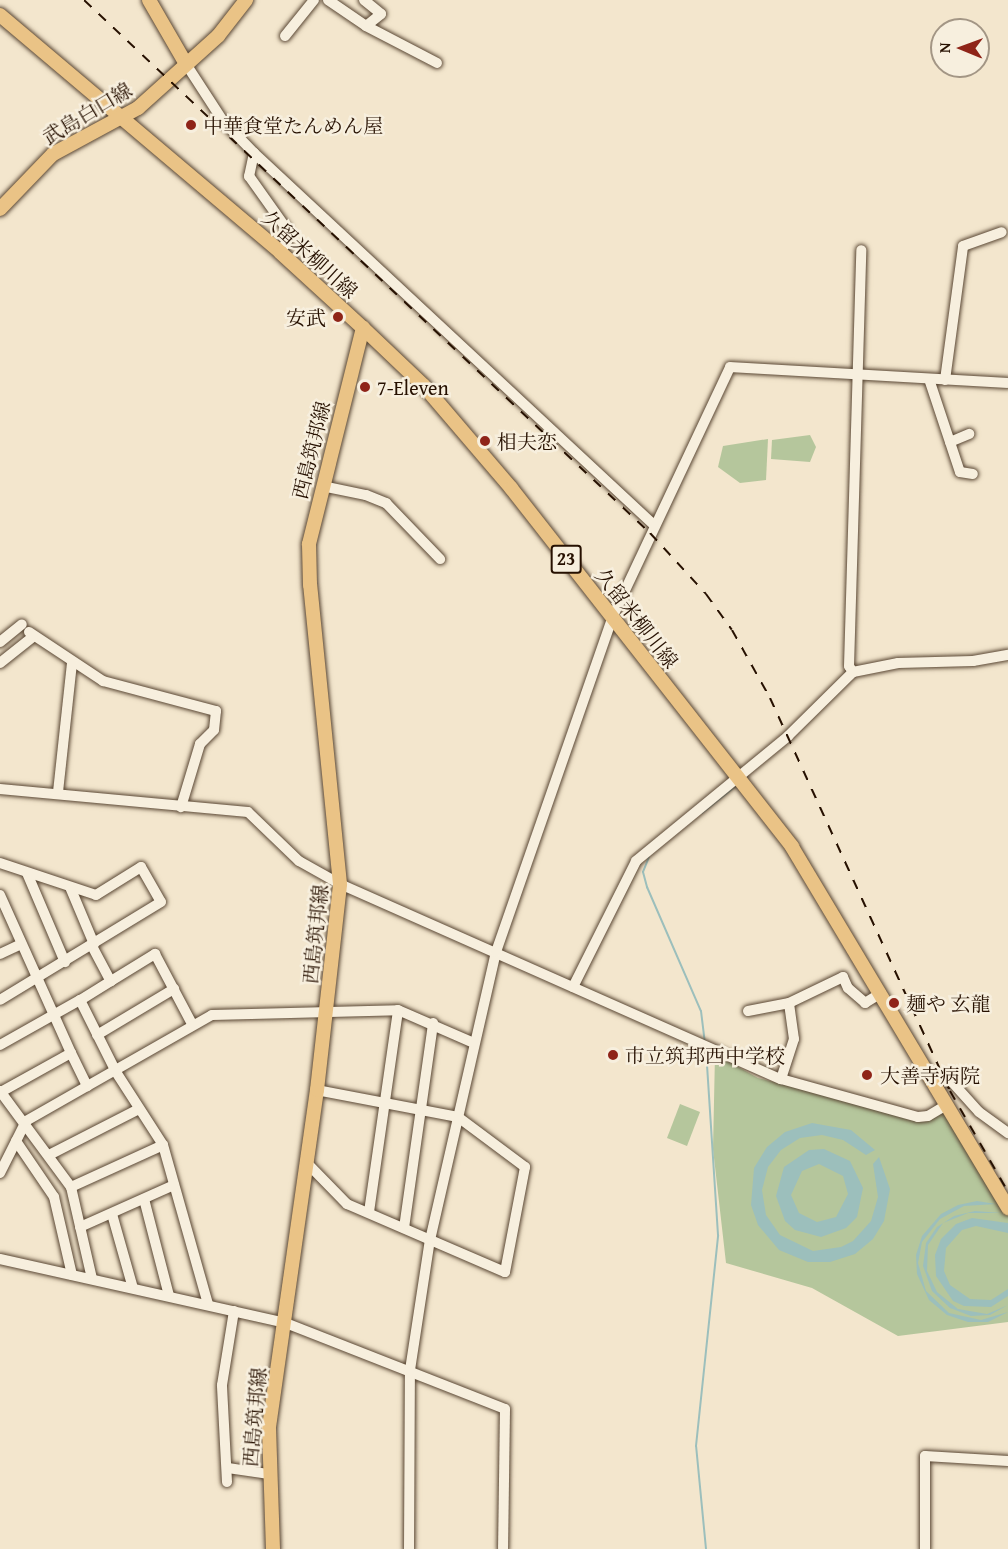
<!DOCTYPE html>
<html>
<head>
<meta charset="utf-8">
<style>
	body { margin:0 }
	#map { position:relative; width:1008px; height:1549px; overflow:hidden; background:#f3e6cd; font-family:"Gentium Book Plus","Noto Serif JP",serif }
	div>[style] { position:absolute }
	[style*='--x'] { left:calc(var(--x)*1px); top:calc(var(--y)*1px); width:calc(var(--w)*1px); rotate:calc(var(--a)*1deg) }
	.green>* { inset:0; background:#b5c69c }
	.water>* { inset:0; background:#9cbfbc }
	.stream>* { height:2px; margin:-1px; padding:0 1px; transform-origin:1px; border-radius:1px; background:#9cbfbc }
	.roads { filter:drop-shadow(0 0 2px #594633) drop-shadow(0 0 2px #594633) }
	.minor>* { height:10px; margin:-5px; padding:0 5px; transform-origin:5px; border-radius:5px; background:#f7efde }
	.major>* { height:14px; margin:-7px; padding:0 7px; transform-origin:7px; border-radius:7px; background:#eac386 }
	.rail>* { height:2px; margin-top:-1px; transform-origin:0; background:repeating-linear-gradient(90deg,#261000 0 10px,transparent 0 20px) }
	.dots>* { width:16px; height:16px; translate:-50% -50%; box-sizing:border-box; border:3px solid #f7efde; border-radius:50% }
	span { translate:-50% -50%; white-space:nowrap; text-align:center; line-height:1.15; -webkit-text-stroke:5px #f7efde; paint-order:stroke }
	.shield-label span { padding:2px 4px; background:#f7efde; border:2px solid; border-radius:4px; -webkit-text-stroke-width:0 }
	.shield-label { font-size:18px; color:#261000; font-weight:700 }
	.street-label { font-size:20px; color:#261000 }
	.poi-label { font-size:20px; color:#261000 }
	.left { translate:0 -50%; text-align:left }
	.right { translate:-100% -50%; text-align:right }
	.north { position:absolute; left:930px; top:18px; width:60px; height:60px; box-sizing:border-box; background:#f7efde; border:2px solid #a39685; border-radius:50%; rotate:271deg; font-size:16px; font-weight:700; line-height:24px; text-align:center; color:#261000 }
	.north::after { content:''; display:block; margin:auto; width:21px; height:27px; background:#8f2418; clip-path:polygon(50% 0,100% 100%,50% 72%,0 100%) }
</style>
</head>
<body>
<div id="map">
	<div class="green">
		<div style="clip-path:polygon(810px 435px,816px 447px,810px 462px,771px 459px,772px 440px)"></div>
		<div style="clip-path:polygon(768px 439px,766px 480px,740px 483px,718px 467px,723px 446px)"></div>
		<div style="clip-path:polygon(715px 1054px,758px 1078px,785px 1085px,928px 1118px,945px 1111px,1008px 1216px,1008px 1322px,898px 1336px,812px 1288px,726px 1263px,713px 1149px)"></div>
		<div style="clip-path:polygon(680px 1104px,700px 1112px,687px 1146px,667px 1138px)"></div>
	</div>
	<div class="water">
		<div style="clip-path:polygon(812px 1123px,851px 1130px,875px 1150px,866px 1155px,843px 1140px,822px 1135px,800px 1138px,781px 1150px,768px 1167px,762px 1190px,766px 1215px,780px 1235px,813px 1251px,841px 1247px,853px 1241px,871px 1221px,878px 1197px,873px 1164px,879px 1157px,890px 1189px,884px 1221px,873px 1239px,855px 1254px,830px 1262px,808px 1262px,779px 1250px,758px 1225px,751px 1205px,754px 1168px,767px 1147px,785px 1132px)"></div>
		<div style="clip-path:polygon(evenodd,824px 1149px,850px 1161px,863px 1188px,857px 1217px,846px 1228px,821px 1237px,795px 1230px,785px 1221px,776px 1196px,784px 1167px,809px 1150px,824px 1149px,819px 1164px,843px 1176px,848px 1194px,836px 1217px,817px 1222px,799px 1213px,791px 1195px,802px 1171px,819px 1164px)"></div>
		<div style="clip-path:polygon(977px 1201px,996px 1204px,964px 1206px,940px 1219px,922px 1242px,918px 1263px,926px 1291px,949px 1313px,981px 1320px,1008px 1312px,988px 1322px,968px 1322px,947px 1315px,929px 1300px,917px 1274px,916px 1255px,922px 1236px,941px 1214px,958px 1205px)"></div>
		<div style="clip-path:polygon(975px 1211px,1001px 1213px,968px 1213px,943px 1223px,928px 1245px,927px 1271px,937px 1292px,958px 1309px,987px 1314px,1008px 1305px,990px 1315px,971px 1316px,950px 1308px,932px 1291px,923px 1266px,926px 1243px,937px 1227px,954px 1216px)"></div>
		<div style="clip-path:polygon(972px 1218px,1008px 1223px,1008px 1233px,976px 1226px,962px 1230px,946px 1248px,944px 1271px,950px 1285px,970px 1299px,991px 1300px,1008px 1289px,1008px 1296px,991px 1307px,964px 1306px,953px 1301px,936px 1276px,935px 1255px,941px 1239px,956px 1224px)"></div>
	</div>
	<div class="stream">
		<div style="--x:702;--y:813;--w:45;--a:-38.7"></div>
		<div style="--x:649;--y:857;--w:16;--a:112"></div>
		<div style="--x:643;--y:872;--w:16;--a:75"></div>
		<div style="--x:647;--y:887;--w:135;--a:66.5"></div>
		<div style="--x:701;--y:1011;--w:31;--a:83"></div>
		<div style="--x:706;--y:1549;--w:103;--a:-95.5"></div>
		<div style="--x:696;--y:1446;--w:212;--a:-84"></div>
		<div style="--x:718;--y:1235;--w:185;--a:-93.7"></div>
	</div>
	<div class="roads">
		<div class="minor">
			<div style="--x:328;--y:0;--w:46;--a:34.4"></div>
			<div style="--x:364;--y:0;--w:22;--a:39"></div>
			<div style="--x:381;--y:14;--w:19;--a:141"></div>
			<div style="--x:366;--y:26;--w:80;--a:27.5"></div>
			<div style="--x:285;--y:36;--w:46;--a:-51.1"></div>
			<div style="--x:186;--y:64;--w:68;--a:57"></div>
			<div style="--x:223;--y:121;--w:45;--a:45.9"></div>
			<div style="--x:254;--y:153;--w:546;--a:42.92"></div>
			<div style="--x:254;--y:153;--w:24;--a:102"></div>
			<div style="--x:249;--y:176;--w:64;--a:54.6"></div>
			<div style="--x:286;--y:228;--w:13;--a:86"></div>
			<div style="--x:287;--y:241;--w:13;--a:122"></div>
			<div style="--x:929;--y:379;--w:98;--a:71.6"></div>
			<div style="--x:960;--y:472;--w:13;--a:9"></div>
			<div style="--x:945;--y:380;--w:135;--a:-82.3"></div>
			<div style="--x:963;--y:246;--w:41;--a:-19.7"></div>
			<div style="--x:950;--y:442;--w:21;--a:-23"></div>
			<div style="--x:322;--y:486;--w:45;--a:11.6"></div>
			<div style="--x:366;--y:495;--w:22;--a:22"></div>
			<div style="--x:386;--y:503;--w:78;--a:46"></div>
			<div style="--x:29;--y:632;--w:89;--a:33.5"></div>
			<div style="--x:103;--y:681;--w:117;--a:14.9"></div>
			<div style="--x:216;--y:711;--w:19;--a:96"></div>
			<div style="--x:214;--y:730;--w:20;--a:135"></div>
			<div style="--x:200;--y:744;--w:66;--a:106.8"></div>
			<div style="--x:0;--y:642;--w:28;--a:-39"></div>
			<div style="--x:0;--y:663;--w:43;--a:-38.5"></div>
			<div style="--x:853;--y:672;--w:7;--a:-124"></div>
			<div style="--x:849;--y:666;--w:416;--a:-88.3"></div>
			<div style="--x:0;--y:789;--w:249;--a:5.3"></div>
			<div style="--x:248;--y:812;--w:71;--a:43.9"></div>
			<div style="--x:299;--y:861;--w:47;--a:29.3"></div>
			<div style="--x:340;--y:884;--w:482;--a:23.9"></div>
			<div style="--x:781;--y:1079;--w:142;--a:15.5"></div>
			<div style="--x:918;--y:1117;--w:10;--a:-6"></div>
			<div style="--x:928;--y:1116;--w:21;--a:-31"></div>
			<div style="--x:58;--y:792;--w:130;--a:-83.8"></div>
			<div style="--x:0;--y:863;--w:101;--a:18.4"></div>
			<div style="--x:96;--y:895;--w:53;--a:-31.9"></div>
			<div style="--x:141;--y:867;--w:40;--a:60.3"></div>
			<div style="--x:161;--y:902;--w:188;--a:148.7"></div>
			<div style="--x:27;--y:873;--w:97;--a:66.9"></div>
			<div style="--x:70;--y:887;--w:62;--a:67.2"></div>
			<div style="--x:0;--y:895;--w:173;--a:65.8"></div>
			<div style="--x:71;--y:1053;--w:80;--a:150.9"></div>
			<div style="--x:92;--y:946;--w:40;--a:62"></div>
			<div style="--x:111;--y:981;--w:52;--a:-31.5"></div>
			<div style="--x:155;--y:954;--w:79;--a:62.1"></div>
			<div style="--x:0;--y:954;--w:23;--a:-25"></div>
			<div style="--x:111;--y:981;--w:36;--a:148"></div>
			<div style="--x:80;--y:1000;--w:80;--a:63.4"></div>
			<div style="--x:116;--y:1072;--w:87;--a:57.2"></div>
			<div style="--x:163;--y:1145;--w:165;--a:74.2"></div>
			<div style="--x:573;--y:987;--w:141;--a:-63.4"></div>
			<div style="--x:636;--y:861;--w:197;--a:-39.4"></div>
			<div style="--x:788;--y:736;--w:91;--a:-44.6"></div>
			<div style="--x:853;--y:672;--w:46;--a:-11.3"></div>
			<div style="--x:898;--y:663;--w:75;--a:-1.5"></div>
			<div style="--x:973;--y:661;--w:36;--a:-10"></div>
			<div style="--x:748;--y:1011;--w:42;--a:-11"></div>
			<div style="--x:789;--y:1003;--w:60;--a:-25.7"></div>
			<div style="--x:843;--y:977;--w:12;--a:66"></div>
			<div style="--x:848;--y:988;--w:23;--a:41"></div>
			<div style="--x:865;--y:1003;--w:19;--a:-32"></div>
			<div style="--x:97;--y:1035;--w:90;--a:-30.9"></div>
			<div style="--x:0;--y:1045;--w:92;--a:-29.4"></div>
			<div style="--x:71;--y:1053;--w:37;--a:64"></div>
			<div style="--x:926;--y:1074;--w:27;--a:17"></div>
			<div style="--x:952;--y:1082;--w:40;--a:48"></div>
			<div style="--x:979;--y:1112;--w:36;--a:36"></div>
			<div style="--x:781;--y:1079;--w:42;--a:-72"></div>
			<div style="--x:794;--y:1039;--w:36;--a:-98"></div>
			<div style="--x:0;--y:1091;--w:119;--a:53.5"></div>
			<div style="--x:71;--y:1187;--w:94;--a:77.1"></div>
			<div style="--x:16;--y:1141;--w:68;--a:55.8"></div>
			<div style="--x:54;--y:1197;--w:80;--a:77"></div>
			<div style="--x:49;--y:1155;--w:101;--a:-27.1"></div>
			<div style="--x:306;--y:1162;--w:59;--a:45.7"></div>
			<div style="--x:347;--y:1204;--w:172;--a:23.3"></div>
			<div style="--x:505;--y:1272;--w:107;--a:-79.2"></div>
			<div style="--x:525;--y:1167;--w:84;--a:-143.3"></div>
			<div style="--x:458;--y:1117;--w:144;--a:-169.2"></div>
			<div style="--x:0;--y:1173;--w:58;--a:-63.4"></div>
			<div style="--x:26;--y:1121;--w:214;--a:-29.7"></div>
			<div style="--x:212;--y:1015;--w:186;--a:-1.5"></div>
			<div style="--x:398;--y:1010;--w:83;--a:23.5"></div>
			<div style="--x:71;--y:1187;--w:101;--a:-24.5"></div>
			<div style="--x:144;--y:1199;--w:100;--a:75.5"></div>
			<div style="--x:369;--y:1212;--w:204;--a:-81.8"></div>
			<div style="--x:112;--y:1214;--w:77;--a:74.2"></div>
			<div style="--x:80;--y:1227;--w:103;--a:-24.1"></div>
			<div style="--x:404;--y:1228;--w:207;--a:-81.9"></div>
			<div style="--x:0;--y:1259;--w:290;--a:12.6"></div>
			<div style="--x:283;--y:1322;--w:238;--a:21.4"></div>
			<div style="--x:505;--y:1409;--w:140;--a:90.8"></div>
			<div style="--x:228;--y:1468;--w:40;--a:8.5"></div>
			<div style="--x:227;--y:1482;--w:97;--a:-93"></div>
			<div style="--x:222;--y:1385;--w:75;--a:-80.8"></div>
			<div style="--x:409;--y:1549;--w:179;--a:-89.7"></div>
			<div style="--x:410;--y:1370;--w:132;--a:-81.3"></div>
			<div style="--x:430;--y:1240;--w:295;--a:-77.1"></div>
			<div style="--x:496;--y:952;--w:354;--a:-70.8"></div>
			<div style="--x:612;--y:618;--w:277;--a:-64.8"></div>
			<div style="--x:730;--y:367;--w:278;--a:3.3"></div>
			<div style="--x:925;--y:1549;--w:93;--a:-90"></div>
			<div style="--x:925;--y:1456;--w:83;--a:3.4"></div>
		</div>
		<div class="major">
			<div style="--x:149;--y:0;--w:74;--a:60"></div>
			<div style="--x:0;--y:15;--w:367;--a:40.2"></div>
			<div style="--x:280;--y:252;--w:113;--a:42.5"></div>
			<div style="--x:363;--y:328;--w:84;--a:43.6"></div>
			<div style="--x:424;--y:386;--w:134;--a:49.5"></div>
			<div style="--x:511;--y:488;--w:456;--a:51.9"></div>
			<div style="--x:792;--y:847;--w:421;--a:59.1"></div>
			<div style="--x:0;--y:209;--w:76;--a:-46.1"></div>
			<div style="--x:53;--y:154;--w:97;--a:-28.4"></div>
			<div style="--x:138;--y:108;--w:108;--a:-42"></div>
			<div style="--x:218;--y:36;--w:46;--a:-52.1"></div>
			<div style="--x:273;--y:1549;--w:122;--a:-91.9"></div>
			<div style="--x:269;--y:1427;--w:340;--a:-81.9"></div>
			<div style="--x:317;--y:1090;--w:207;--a:-83.6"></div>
			<div style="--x:340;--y:884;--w:301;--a:-95.7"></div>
			<div style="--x:310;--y:585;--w:41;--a:-91.4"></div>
			<div style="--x:309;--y:544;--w:223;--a:-76"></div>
		</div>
	</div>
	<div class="rail">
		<div style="--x:84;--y:0;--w:777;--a:43.28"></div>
		<div style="--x:650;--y:533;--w:83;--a:47.4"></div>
		<div style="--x:706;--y:594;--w:44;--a:54.2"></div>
		<div style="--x:732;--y:630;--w:78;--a:60.8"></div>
		<div style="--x:770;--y:698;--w:432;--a:65.4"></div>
		<div style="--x:950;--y:1091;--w:116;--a:60.1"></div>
	</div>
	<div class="dots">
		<div style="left:191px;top:125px;background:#8f2418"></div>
		<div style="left:338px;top:317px;background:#8f2418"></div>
		<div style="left:365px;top:387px;background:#8f2418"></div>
		<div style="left:485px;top:441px;background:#8f2418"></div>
		<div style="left:894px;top:1003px;background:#8f2418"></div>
		<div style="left:613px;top:1055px;background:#8f2418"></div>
		<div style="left:867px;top:1075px;background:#8f2418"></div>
	</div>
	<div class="shield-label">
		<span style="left:566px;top:559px">23</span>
	</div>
	<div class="street-label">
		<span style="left:87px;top:113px;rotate:-31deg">武島白口線</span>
		<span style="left:310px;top:254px;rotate:42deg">久留米柳川線</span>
		<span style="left:311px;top:450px;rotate:-76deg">西島筑邦線</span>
		<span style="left:637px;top:618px;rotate:52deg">久留米柳川線</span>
		<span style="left:315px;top:934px;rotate:-84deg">西島筑邦線</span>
		<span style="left:254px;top:1417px;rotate:-85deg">西島筑邦線</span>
	</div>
	<div class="poi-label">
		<span class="left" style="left:203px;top:125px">中華食堂たんめん屋</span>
		<span class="right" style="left:326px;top:317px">安武</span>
		<span class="left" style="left:377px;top:387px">7-Eleven</span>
		<span class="left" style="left:497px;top:441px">相夫恋</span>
		<span class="left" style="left:906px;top:1003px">麺や 玄龍</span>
		<span class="left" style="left:625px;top:1055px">市立筑邦西中学校</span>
		<span class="left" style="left:880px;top:1075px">大善寺病院</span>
	</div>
	<div class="north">N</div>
</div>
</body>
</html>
